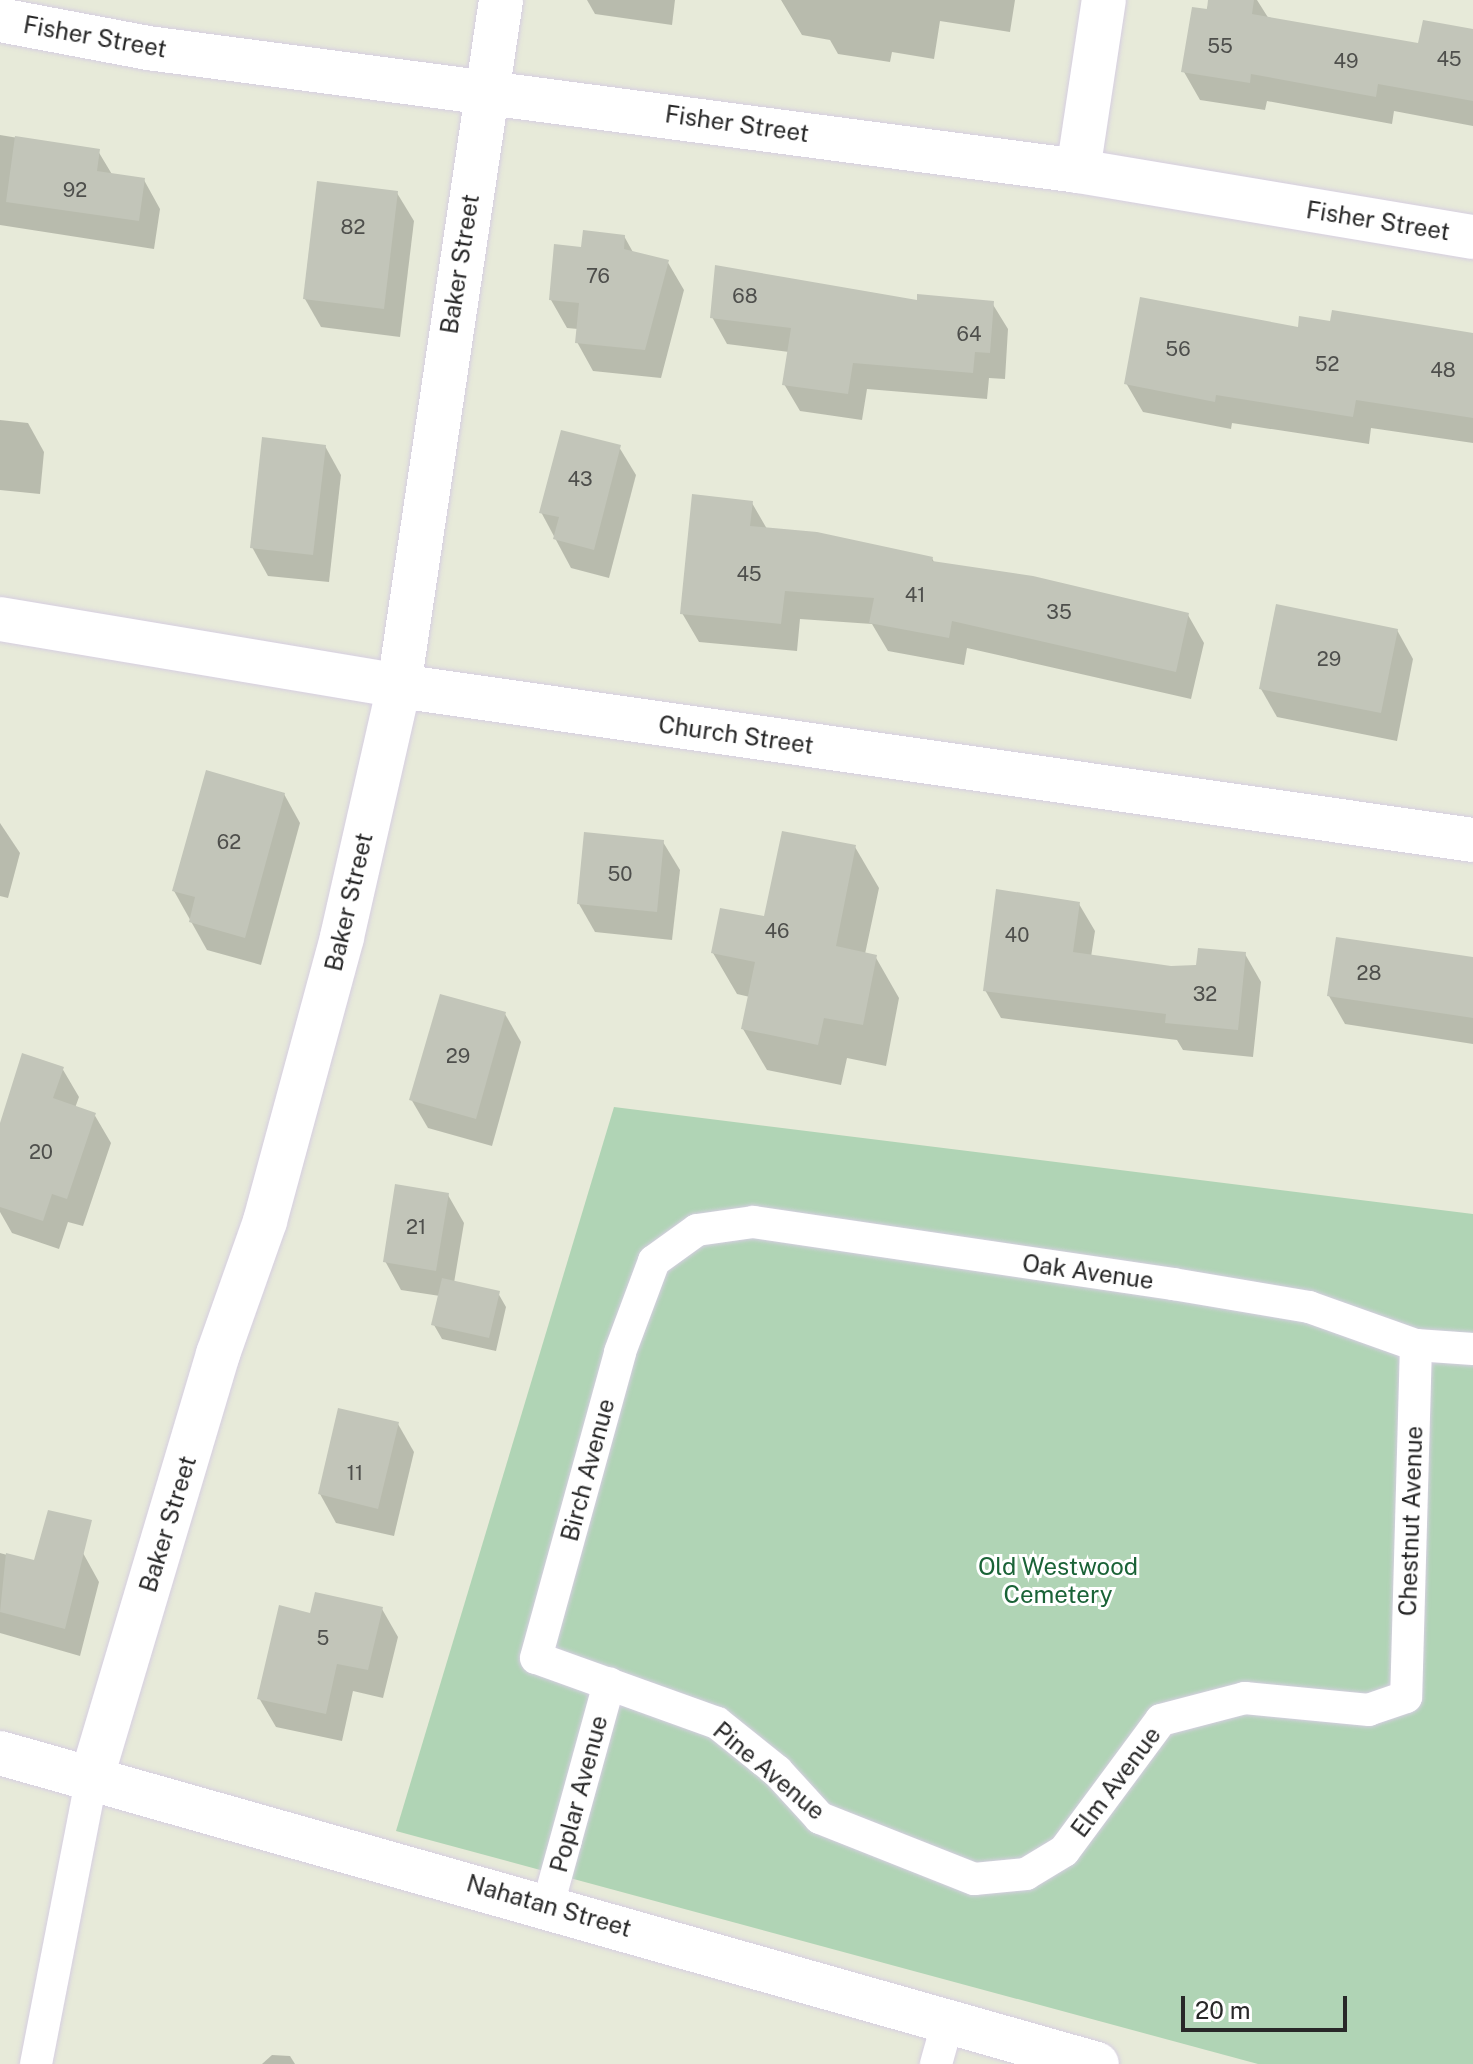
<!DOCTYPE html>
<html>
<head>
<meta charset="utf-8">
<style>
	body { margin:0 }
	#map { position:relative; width:1473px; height:2064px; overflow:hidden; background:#e7ead9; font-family:"Public Sans",sans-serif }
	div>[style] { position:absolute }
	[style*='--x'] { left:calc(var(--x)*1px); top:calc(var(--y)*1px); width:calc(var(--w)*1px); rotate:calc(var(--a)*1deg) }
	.cemetery>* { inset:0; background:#b0d4b5 }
	.shadow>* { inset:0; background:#0003 }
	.building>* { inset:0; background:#c2c5b9 }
	.roads { filter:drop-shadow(0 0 2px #d6cee1) drop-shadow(0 0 2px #d6cee1) }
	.lane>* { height:32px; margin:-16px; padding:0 16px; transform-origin:16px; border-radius:16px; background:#fff }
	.street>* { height:44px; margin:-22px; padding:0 22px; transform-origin:22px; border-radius:22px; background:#fff }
	.secondary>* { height:44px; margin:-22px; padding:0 22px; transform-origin:22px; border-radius:22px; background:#fff }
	span { translate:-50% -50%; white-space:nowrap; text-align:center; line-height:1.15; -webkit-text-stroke:6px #fff; paint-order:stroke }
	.number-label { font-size:20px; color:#4e4f4c }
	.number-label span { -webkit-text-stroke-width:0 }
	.street-label { font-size:24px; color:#282828 }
	.park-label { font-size:24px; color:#1a6337 }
	.scale { position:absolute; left:1181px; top:1996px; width:166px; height:36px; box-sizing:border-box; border:4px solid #282828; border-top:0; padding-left:10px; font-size:24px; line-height:28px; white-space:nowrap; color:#282828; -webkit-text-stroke:6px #fff; paint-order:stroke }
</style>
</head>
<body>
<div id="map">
	<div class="cemetery">
		<div style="clip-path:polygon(614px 1107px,1473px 1214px,1473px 2064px,1258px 2064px,396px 1831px)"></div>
	</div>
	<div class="shadow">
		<div style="clip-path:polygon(587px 0,675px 0,672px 25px,595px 14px)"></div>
		<div style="clip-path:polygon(781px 0,1015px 0,1010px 32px,940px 21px,934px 59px,892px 52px,890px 62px,838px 54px,830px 40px,802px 35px)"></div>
		<div style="clip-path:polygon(1210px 0,1257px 0,1269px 19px,1420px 45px,1473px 31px,1473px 126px,1394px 111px,1392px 124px,1267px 101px,1265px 110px,1200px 100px,1184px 72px)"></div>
		<div style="clip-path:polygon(0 135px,98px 151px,113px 176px,144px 180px,160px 209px,154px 249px,0 225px)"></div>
		<div style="clip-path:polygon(397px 193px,414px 221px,400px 337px,321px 327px,305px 299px)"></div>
		<div style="clip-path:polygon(624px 236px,634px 254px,667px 261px,684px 290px,661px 378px,593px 371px,577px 342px,578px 329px,567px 328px,551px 300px,583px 249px)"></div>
		<div style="clip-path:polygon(919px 302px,992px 303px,1008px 329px,1005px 379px,989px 378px,987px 399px,867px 389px,862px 420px,800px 411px,784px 384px,789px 352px,727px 344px,712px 317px)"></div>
		<div style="clip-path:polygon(1299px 329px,1473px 338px,1473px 443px,1371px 428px,1369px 444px,1232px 423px,1231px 429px,1143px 412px,1126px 383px)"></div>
		<div style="clip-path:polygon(0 420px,28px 423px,44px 452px,40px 494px,0 490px)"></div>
		<div style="clip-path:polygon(325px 446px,341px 475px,329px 582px,268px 576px,252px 547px)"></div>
		<div style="clip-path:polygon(619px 447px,636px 475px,609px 578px,571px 568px,541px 512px)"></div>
		<div style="clip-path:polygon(752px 503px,767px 529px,932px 558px,935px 564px,1188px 615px,1204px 643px,1191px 699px,967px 648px,964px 665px,888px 651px,872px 624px,800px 619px,797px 651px,699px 642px,682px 613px)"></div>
		<div style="clip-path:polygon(1397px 630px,1413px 659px,1397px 741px,1277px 717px,1261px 689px)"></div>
		<div style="clip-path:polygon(284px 794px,300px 823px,261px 965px,207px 950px,174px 891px)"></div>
		<div style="clip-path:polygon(0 823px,20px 853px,8px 898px,0 896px)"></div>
		<div style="clip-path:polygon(663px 842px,680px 870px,672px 940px,595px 932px,579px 904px)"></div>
		<div style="clip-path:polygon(855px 847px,879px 888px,865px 954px,875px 956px,899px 998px,886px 1066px,847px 1058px,841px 1085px,767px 1070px,743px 1029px,750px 997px,737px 994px,713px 953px,766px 919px)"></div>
		<div style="clip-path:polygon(1079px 904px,1095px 931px,1091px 957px,1171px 968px,1198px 967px,1245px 954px,1261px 982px,1253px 1057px,1183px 1050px,1177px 1040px,1001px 1018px,985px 990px)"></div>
		<div style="clip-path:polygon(1473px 959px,1473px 1044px,1345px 1024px,1329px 996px)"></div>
		<div style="clip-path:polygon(505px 1014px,521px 1042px,492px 1146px,428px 1128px,411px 1099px)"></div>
		<div style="clip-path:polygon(62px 1068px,79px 1097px,75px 1108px,94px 1114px,111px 1143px,83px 1226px,68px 1222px,59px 1249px,12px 1233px,0 1212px,0 1130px)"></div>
		<div style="clip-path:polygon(448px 1195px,464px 1223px,454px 1283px,498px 1293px,506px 1307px,496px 1351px,442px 1339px,434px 1325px,440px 1296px,401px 1290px,385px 1261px)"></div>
		<div style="clip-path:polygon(398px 1424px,414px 1452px,394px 1536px,336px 1523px,320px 1494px)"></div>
		<div style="clip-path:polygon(0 1553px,36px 1563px,83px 1553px,99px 1582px,80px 1656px,0 1633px)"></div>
		<div style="clip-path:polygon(382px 1609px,398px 1637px,383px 1698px,353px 1691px,342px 1741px,276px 1727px,259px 1698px,312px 1615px)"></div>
		<div style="clip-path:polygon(272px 2055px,290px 2056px,295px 2064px,262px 2064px)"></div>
	</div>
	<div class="building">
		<div style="clip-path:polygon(1208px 0,1254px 0,1252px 14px,1418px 43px,1423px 20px,1473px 29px,1473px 101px,1378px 84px,1376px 97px,1251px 74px,1250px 83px,1181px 72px,1192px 7px,1207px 9px)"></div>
		<div style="clip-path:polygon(15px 136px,100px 149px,97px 171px,145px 178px,139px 221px,6px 202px)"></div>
		<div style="clip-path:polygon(317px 181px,398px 191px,384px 309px,303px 299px)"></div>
		<div style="clip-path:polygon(583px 230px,625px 235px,624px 249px,669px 260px,645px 350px,575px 343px,579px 303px,549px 300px,554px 244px,581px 247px)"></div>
		<div style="clip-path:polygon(715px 265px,917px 300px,917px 294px,994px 301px,990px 353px,975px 352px,973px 373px,853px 363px,848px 394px,782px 385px,791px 328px,710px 318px)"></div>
		<div style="clip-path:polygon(1140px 297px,1298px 327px,1299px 316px,1330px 321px,1332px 310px,1473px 333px,1473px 418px,1356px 400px,1353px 417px,1216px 395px,1215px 402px,1124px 384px)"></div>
		<div style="clip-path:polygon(561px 430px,621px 445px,594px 550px,553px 539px,559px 517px,539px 513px)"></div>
		<div style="clip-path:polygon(262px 437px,326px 445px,313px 555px,250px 548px)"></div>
		<div style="clip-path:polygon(692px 494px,753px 501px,750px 526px,817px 532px,933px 557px,932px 561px,1033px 576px,1189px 613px,1176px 672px,952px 621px,949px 638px,869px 623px,874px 598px,785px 591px,781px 624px,680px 614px)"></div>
		<div style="clip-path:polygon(1276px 604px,1398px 629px,1381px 713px,1259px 689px)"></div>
		<div style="clip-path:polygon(206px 770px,285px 793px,245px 938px,189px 922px,195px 897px,172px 891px)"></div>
		<div style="clip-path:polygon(782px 831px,856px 845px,836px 946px,877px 955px,863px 1025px,824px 1018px,818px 1045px,741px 1029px,755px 962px,711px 953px,720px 908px,764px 916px)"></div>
		<div style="clip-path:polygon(584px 832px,664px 840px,657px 912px,577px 904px)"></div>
		<div style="clip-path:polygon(996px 889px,1080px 902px,1073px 952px,1171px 966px,1196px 965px,1198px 948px,1246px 952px,1238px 1030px,1165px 1023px,1166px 1014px,983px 991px)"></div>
		<div style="clip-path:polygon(1336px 937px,1473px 957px,1473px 1018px,1327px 996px)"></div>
		<div style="clip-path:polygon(440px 994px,506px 1012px,476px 1119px,409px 1100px)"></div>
		<div style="clip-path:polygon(22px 1053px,64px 1067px,53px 1098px,96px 1113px,67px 1199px,52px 1194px,43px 1221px,0 1207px,0 1123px)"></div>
		<div style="clip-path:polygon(395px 1184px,449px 1193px,436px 1271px,383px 1262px)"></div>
		<div style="clip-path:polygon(442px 1278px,500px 1291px,489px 1338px,431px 1325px)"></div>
		<div style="clip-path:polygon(338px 1408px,399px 1422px,378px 1509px,318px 1494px)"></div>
		<div style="clip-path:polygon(48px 1510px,92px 1520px,65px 1629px,0 1612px,6px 1553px,34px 1560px)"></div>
		<div style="clip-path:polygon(315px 1592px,383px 1607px,368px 1670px,337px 1664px,326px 1714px,257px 1699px,279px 1605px,310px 1613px)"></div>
	</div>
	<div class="roads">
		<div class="lane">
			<div style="--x:1416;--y:1345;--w:352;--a:91.6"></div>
			<div style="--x:1406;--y:1697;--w:39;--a:161"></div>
			<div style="--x:1369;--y:1710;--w:125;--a:-174.5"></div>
			<div style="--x:1245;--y:1698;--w:87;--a:165.3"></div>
			<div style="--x:1161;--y:1720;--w:163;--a:126.5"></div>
			<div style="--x:1064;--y:1851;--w:44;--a:148.8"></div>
			<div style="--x:1026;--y:1874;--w:52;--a:174.5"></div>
			<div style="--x:974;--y:1879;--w:166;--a:-158.4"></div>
			<div style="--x:820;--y:1818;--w:64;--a:-132.5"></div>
			<div style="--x:777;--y:1771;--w:77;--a:-141.3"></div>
			<div style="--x:717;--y:1723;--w:192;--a:-160.2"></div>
			<div style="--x:536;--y:1658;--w:317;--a:-74.6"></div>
			<div style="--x:620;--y:1352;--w:97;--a:-69.5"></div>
			<div style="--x:654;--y:1261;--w:53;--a:-35.8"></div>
			<div style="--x:697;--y:1230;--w:57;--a:-8.1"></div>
			<div style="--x:753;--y:1222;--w:425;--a:8.4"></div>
			<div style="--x:1173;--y:1284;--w:138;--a:9.6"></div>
			<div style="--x:1309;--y:1307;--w:114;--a:19.6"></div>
			<div style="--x:1416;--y:1345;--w:57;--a:4"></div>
			<div style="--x:548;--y:1905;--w:230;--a:-74.6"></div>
			<div style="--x:36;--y:2064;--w:289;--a:-79"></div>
			<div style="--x:936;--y:2064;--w:45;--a:-74.4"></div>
		</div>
		<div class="street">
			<div style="--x:0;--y:20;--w:151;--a:10.7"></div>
			<div style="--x:148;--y:48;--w:938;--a:7.53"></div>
			<div style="--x:1078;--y:171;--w:400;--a:9.5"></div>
			<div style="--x:1078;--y:171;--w:173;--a:-81.4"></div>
			<div style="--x:0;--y:619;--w:405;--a:9.5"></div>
			<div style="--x:399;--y:686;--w:1085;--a:8.16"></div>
			<div style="--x:91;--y:1780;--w:445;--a:-73.4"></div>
			<div style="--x:218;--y:1354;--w:141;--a:-70.5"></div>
			<div style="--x:265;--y:1221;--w:294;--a:-74.8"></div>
			<div style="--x:342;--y:937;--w:257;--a:-77.2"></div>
			<div style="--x:399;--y:686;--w:694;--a:-81.54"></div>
		</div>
		<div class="secondary">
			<div style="--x:0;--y:1753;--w:1140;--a:15.83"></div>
		</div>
	</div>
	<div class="number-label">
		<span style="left:1220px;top:46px">55</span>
		<span style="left:1449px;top:59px">45</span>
		<span style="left:1346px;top:61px">49</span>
		<span style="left:75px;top:190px">92</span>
		<span style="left:353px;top:227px">82</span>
		<span style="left:598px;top:276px">76</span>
		<span style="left:745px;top:296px">68</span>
		<span style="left:969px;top:334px">64</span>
		<span style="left:1178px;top:349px">56</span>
		<span style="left:1327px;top:364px">52</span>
		<span style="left:1443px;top:370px">48</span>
		<span style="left:580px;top:479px">43</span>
		<span style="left:749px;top:574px">45</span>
		<span style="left:915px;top:595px">41</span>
		<span style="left:1059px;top:612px">35</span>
		<span style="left:1329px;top:659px">29</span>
		<span style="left:229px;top:842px">62</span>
		<span style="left:620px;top:874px">50</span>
		<span style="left:777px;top:931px">46</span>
		<span style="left:1017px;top:935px">40</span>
		<span style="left:1369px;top:973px">28</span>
		<span style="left:1205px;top:994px">32</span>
		<span style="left:458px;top:1056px">29</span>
		<span style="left:41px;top:1152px">20</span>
		<span style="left:416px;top:1227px">21</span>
		<span style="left:355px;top:1473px">11</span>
		<span style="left:323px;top:1638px">5</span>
	</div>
	<div class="street-label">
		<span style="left:95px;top:37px;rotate:10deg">Fisher Street</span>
		<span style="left:737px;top:124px;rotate:8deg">Fisher Street</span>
		<span style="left:1378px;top:221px;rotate:9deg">Fisher Street</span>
		<span style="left:460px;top:264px;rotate:-81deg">Baker Street</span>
		<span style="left:736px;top:735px;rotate:8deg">Church Street</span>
		<span style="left:349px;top:902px;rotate:-77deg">Baker Street</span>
		<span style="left:1088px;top:1272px;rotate:8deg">Oak Avenue</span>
		<span style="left:588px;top:1470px;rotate:-75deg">Birch Avenue</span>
		<span style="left:1411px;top:1521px;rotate:-88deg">Chestnut Avenue</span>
		<span style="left:168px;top:1524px;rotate:-73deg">Baker Street</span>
		<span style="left:769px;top:1771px;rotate:40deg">Pine Avenue</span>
		<span style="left:1116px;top:1782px;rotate:-53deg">Elm Avenue</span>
		<span style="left:579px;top:1794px;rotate:-75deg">Poplar Avenue</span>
		<span style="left:549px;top:1906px;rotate:16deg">Nahatan Street</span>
	</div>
	<div class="park-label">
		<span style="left:1058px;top:1581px">Old Westwood<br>Cemetery</span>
	</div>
	<div class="scale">20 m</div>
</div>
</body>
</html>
